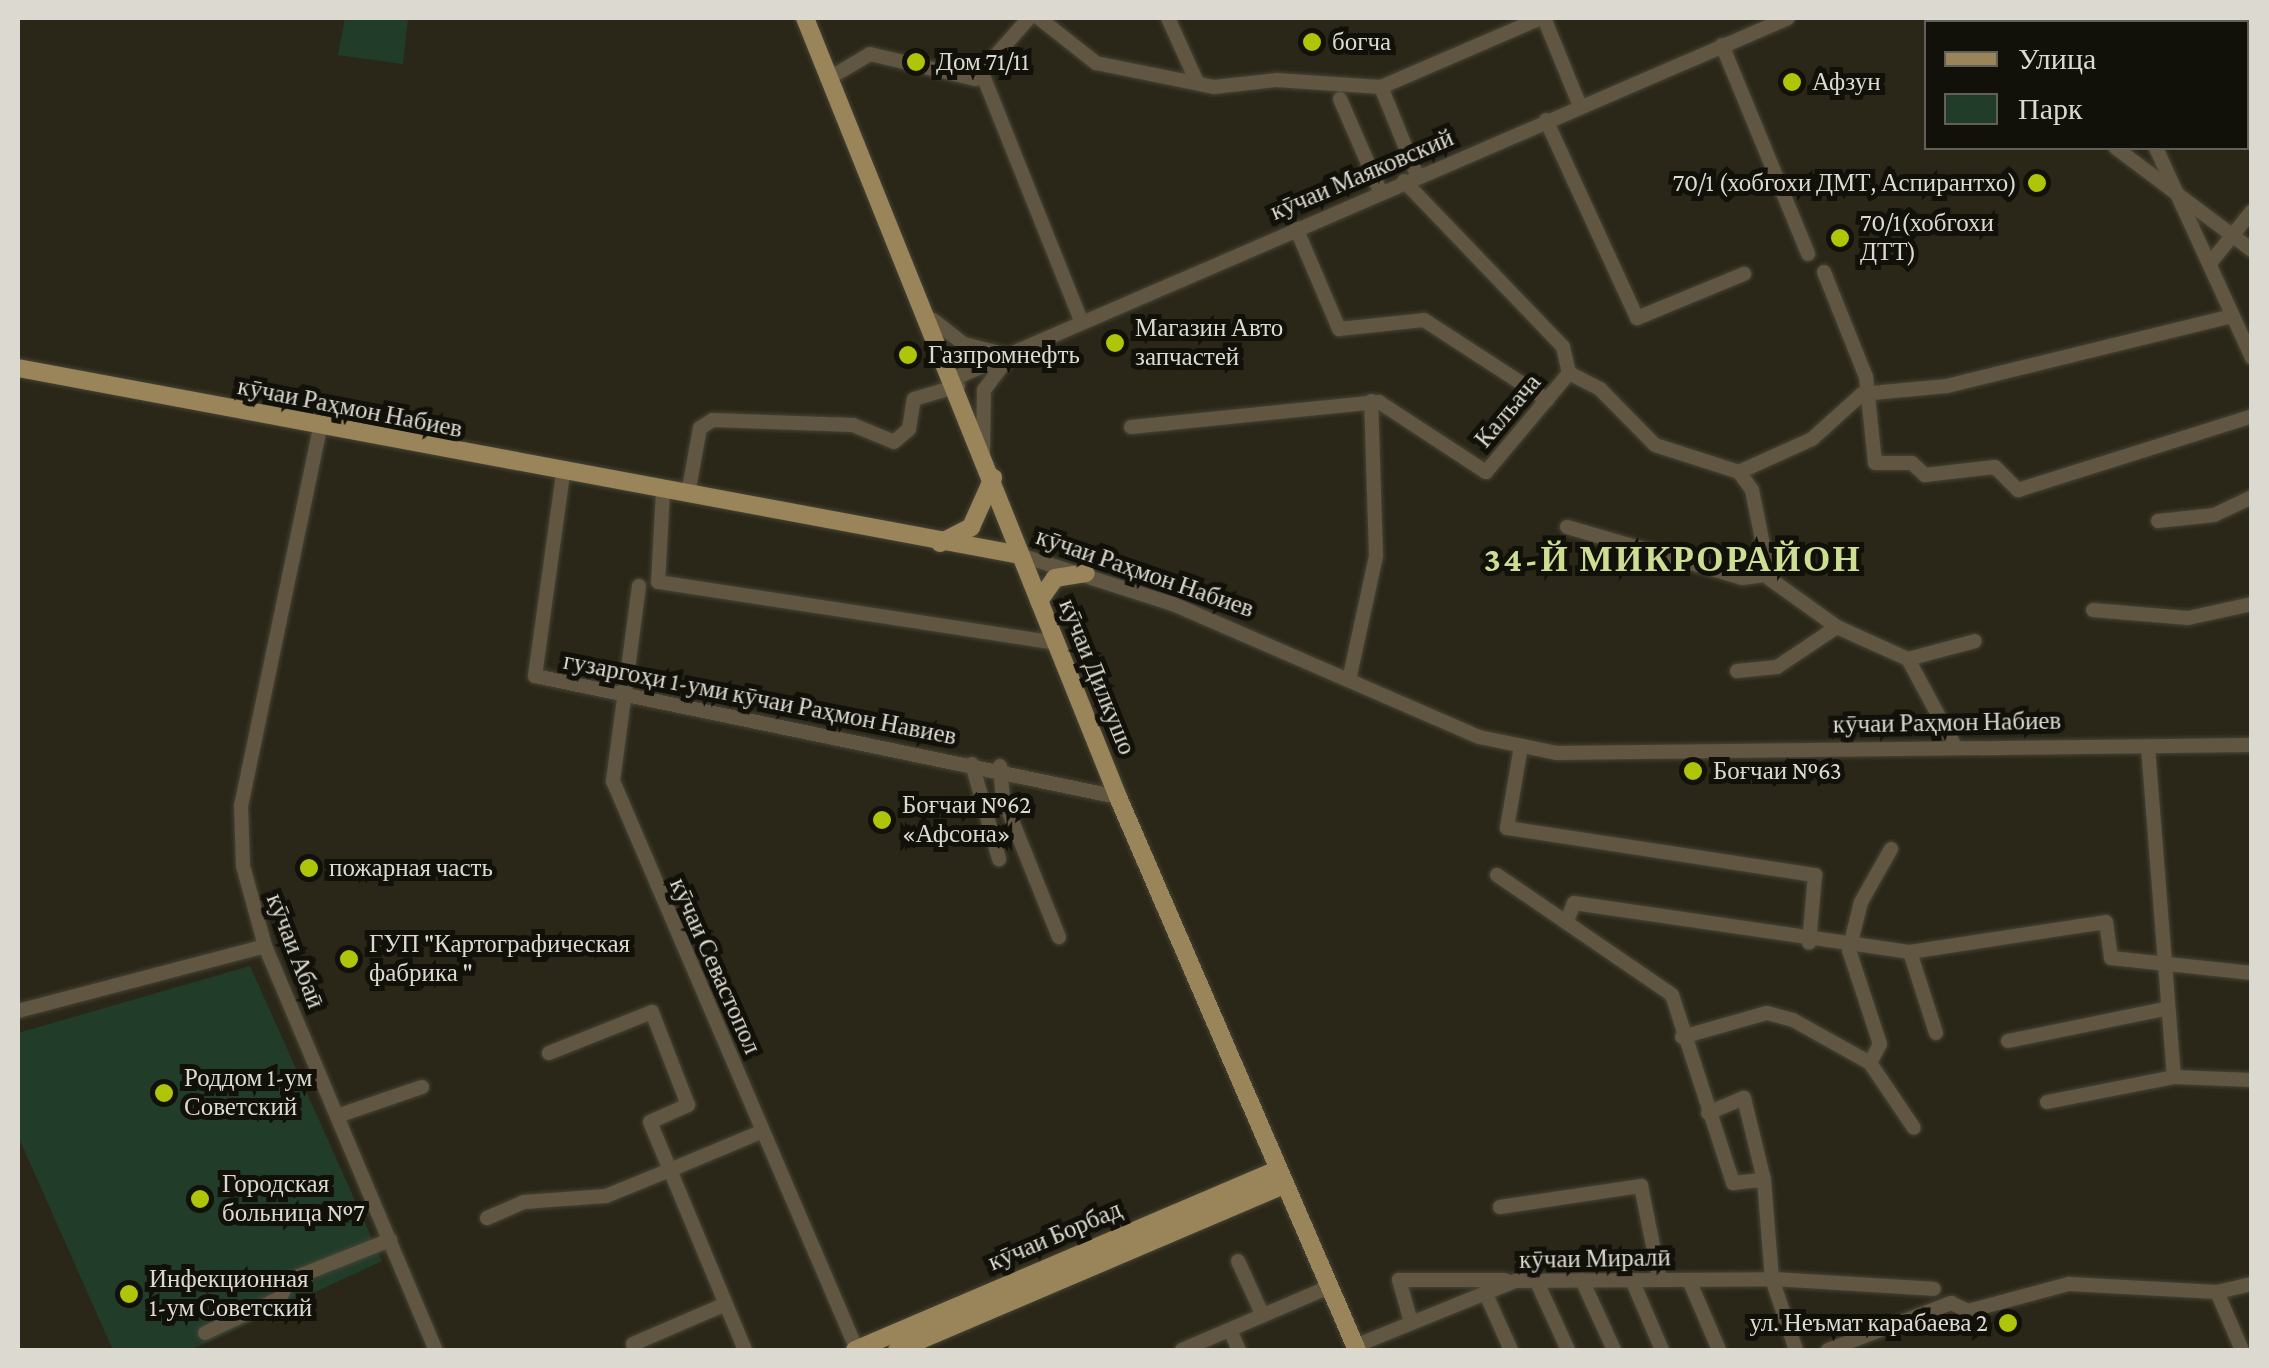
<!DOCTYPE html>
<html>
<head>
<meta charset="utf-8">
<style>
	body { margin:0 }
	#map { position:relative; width:2269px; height:1368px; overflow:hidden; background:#2a2718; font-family:"Crimson Pro",serif }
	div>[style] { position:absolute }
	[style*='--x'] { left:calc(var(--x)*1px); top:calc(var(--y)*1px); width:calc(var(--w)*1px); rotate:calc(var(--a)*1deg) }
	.green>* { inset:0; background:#213d2a }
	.roads { filter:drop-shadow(0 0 2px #464335) drop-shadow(0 0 2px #464335) }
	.minor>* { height:14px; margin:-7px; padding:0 7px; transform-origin:7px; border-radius:7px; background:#605642 }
	.major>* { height:18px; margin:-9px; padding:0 9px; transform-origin:9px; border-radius:9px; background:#9a845a }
	.dots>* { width:28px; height:28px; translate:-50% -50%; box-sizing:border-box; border:5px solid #111009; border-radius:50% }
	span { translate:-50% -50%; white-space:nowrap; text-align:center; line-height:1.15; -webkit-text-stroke:10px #111009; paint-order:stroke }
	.poi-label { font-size:25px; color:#dbd9d0 }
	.left { translate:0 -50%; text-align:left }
	.right { translate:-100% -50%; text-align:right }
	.street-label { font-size:25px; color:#dbd9d0 }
	.district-label { font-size:35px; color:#cddd91; font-weight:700; letter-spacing:2.5px }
	.frame { position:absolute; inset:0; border:20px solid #dbd9d0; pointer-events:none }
	.legend { position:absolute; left:1924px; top:20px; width:325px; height:130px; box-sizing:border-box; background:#111009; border:2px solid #626059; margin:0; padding:12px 18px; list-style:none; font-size:30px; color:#dbd9d0 }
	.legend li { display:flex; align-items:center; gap:20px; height:50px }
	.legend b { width:50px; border:2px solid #626059 }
</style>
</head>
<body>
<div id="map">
	<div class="green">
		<div style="clip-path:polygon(345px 18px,408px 18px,403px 64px,338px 55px)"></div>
		<div style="clip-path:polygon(250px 966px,382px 1261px,190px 1350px,113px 1350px,18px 1136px,18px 1033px)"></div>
	</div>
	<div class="roads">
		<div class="minor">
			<div style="--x:1039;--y:18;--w:73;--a:38.3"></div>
			<div style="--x:1096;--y:63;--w:120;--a:11.5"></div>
			<div style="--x:1214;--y:87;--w:62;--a:-6.4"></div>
			<div style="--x:1276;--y:80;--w:105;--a:3.8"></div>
			<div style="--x:1381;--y:87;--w:95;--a:67.8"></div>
			<div style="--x:1168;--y:18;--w:68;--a:65.7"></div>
			<div style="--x:1544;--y:18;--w:95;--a:67.8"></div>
			<div style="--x:1998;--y:18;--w:4;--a:63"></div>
			<div style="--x:2094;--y:18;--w:4;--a:63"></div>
			<div style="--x:2246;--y:29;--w:6;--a:-9"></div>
			<div style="--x:1722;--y:45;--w:226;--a:67.6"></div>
			<div style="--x:982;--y:73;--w:266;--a:68.2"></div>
			<div style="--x:831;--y:77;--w:45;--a:-30.5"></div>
			<div style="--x:870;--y:54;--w:108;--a:13.4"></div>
			<div style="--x:975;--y:79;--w:81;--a:-48.5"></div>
			<div style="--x:1381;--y:87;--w:174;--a:-23.3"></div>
			<div style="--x:1340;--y:99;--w:100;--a:66.5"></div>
			<div style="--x:1546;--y:120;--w:218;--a:65.3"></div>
			<div style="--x:1637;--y:318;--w:116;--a:-22.4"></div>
			<div style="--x:2116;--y:148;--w:170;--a:36.9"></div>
			<div style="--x:2156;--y:148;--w:231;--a:65.4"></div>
			<div style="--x:1404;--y:181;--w:230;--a:46.2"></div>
			<div style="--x:1563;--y:347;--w:27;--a:77"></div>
			<div style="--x:1296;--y:228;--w:110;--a:66.9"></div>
			<div style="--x:1339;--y:329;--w:85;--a:-6"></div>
			<div style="--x:1424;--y:320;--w:147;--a:33"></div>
			<div style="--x:2211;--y:262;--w:65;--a:-51.2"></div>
			<div style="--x:1824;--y:272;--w:113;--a:68.2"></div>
			<div style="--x:1866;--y:377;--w:86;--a:84"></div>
			<div style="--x:1875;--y:463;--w:37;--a:0"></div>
			<div style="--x:1912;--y:463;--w:18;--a:43"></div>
			<div style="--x:1925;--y:475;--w:70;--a:-6.5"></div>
			<div style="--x:1995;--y:467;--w:33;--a:45"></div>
			<div style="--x:2018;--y:490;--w:245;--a:-17.5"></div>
			<div style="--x:933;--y:320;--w:39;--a:38"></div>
			<div style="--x:964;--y:344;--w:44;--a:14.3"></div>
			<div style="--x:955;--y:378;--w:907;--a:-23.37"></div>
			<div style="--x:1131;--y:427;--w:249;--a:-5.8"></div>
			<div style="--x:1379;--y:402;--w:128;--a:33.2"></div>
			<div style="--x:1486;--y:472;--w:129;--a:-50"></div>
			<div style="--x:1569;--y:373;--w:35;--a:27"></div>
			<div style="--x:1600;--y:389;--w:78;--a:45.5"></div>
			<div style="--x:1655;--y:445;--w:88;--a:17.8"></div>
			<div style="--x:1739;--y:472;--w:80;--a:-24.3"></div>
			<div style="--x:1812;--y:439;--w:67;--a:-42"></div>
			<div style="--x:1862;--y:394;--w:85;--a:-5.4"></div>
			<div style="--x:1947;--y:386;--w:294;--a:-13.8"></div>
			<div style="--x:320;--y:428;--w:385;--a:101.8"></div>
			<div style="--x:241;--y:805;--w:61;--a:88.1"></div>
			<div style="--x:243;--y:866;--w:83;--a:74.6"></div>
			<div style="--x:265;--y:946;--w:439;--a:67.1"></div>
			<div style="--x:983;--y:451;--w:61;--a:-89.1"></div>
			<div style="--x:984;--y:390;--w:41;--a:-52.9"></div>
			<div style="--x:1739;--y:472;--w:22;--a:54"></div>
			<div style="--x:1752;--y:490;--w:91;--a:78.6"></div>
			<div style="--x:1770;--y:579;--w:82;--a:35.6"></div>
			<div style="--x:1837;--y:627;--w:78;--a:24.3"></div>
			<div style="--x:1908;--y:659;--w:101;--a:61.7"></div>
			<div style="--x:563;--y:474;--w:204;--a:97.9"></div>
			<div style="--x:535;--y:676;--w:595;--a:11.73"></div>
			<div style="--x:663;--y:491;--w:91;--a:93.1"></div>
			<div style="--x:658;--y:582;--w:402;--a:8.7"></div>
			<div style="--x:688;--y:494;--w:67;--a:-79.7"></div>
			<div style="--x:700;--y:428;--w:15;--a:-32"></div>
			<div style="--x:713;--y:420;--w:140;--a:2"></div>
			<div style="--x:853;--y:425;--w:44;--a:22.5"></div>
			<div style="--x:894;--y:442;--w:20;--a:-41"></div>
			<div style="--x:909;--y:429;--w:30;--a:-81"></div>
			<div style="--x:914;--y:399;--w:46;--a:-16.5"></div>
			<div style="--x:2158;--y:521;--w:56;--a:-6.1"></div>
			<div style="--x:2214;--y:515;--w:42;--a:-25.3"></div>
			<div style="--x:1567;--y:527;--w:182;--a:16.2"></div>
			<div style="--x:1742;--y:578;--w:26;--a:-7"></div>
			<div style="--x:1020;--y:555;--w:161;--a:17.8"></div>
			<div style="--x:1173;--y:604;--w:334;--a:23.5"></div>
			<div style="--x:1479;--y:737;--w:80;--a:11.6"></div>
			<div style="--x:1557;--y:753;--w:695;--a:-0.66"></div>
			<div style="--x:639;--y:586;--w:197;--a:97.6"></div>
			<div style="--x:613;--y:781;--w:619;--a:66.79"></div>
			<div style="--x:2093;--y:610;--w:95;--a:4.8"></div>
			<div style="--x:2188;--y:618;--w:66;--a:-12.3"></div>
			<div style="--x:1908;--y:659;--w:69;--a:-15"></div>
			<div style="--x:1737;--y:671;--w:40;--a:-5.7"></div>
			<div style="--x:1777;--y:667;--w:72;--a:-33.7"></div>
			<div style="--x:1349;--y:680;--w:127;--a:-77.7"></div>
			<div style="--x:1376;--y:556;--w:155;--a:-91.8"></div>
			<div style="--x:1521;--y:746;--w:83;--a:99.7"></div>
			<div style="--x:1507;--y:828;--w:312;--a:8.7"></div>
			<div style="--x:1815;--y:875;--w:68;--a:95"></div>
			<div style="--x:2148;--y:747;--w:331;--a:85.5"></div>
			<div style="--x:972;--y:764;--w:99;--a:74.1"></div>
			<div style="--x:1000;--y:766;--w:32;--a:85"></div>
			<div style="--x:1003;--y:798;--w:150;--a:68.1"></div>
			<div style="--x:1497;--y:875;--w:212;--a:34.4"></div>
			<div style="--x:1672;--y:995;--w:198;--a:72"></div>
			<div style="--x:1733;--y:1183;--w:31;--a:-6"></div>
			<div style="--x:1567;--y:921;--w:19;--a:-69"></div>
			<div style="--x:1574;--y:903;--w:340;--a:8.3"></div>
			<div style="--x:1910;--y:952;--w:198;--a:-8.7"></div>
			<div style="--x:2106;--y:922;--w:36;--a:82"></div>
			<div style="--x:2111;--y:958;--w:142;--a:6.1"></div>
			<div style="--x:1910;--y:952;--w:85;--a:72.2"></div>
			<div style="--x:18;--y:1011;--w:255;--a:-14.7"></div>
			<div style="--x:1682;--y:1037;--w:88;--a:-15.8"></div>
			<div style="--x:1767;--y:1013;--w:27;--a:15"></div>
			<div style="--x:1793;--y:1020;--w:88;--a:29.2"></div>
			<div style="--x:1870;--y:1063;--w:78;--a:55.9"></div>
			<div style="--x:2008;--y:1041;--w:159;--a:-11.6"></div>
			<div style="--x:1870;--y:1063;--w:21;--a:-62"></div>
			<div style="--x:1880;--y:1044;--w:99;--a:-108.3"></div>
			<div style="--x:1849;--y:950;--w:49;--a:-76"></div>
			<div style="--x:1861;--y:902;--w:61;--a:-60.5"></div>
			<div style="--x:2047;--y:1102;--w:129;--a:-11.1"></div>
			<div style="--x:2174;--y:1077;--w:78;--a:2.2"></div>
			<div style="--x:1708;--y:1113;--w:39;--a:-23"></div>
			<div style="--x:1744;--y:1098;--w:84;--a:76.3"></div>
			<div style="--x:1764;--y:1180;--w:99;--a:85.4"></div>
			<div style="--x:1772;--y:1279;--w:162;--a:3.5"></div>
			<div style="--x:337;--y:1116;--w:90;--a:-18.8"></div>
			<div style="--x:1500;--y:1207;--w:143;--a:-8.5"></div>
			<div style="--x:1641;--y:1186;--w:96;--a:78.6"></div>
			<div style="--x:487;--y:1218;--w:40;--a:-23.4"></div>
			<div style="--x:524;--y:1202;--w:82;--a:-4.2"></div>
			<div style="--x:606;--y:1196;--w:69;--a:-22.1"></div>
			<div style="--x:670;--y:1170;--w:52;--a:-112.6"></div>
			<div style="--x:650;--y:1122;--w:42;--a:-24.1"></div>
			<div style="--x:688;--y:1105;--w:100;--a:-111.2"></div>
			<div style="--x:652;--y:1012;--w:111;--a:158.3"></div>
			<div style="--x:1238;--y:1261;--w:60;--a:65.6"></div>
			<div style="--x:1536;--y:1280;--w:77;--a:65.4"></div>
			<div style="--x:1582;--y:1280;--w:77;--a:65.4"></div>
			<div style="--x:1632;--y:1280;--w:76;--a:66.8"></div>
			<div style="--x:1689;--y:1280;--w:76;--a:66.8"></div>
			<div style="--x:1485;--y:1292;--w:64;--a:65.9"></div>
			<div style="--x:2217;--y:1292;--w:63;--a:66.7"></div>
			<div style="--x:1411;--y:1322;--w:44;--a:-105.9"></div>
			<div style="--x:1399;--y:1280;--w:106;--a:0"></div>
			<div style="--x:1230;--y:1330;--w:22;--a:66"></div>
			<div style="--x:205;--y:1333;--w:83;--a:-25"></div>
			<div style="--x:280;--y:1298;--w:20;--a:-63"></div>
			<div style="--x:289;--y:1280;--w:109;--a:-21.6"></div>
			<div style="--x:1355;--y:1346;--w:173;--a:-22.1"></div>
			<div style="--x:1515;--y:1281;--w:257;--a:-0.4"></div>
			<div style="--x:1772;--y:1279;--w:75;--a:71.3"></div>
			<div style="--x:635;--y:1350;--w:6;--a:-108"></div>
			<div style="--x:633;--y:1344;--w:101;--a:-23.3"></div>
			<div style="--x:745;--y:1350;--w:195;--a:-112.6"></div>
			<div style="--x:670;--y:1170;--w:99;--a:-22.7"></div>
			<div style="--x:1182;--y:1350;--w:160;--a:-23.2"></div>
			<div style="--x:1828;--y:1350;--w:132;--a:-20.9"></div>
			<div style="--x:1951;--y:1303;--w:19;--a:25"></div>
			<div style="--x:1968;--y:1311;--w:105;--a:-15"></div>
			<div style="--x:2069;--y:1284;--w:148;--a:3.1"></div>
			<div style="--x:2217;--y:1292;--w:36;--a:-13"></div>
		</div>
		<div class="major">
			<div style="--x:805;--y:18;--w:840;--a:68.11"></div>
			<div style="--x:1118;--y:797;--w:602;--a:66.63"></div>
			<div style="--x:18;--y:368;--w:1019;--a:10.57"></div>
			<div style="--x:940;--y:543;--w:35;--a:-27"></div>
			<div style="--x:971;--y:527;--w:54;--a:-65.8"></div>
			<div style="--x:1039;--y:601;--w:28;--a:-55"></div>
			<div style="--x:1055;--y:578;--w:31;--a:-9"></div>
			<div style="--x:855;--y:1350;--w:458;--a:-23.1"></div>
			<div style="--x:897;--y:1350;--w:420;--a:-23.1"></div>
		</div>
	</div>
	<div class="dots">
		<div style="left:1312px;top:42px;background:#aec509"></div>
		<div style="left:916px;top:62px;background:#aec509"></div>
		<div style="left:1792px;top:82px;background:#aec509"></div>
		<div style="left:2037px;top:183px;background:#aec509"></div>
		<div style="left:1840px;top:238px;background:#aec509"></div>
		<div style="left:1115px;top:343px;background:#aec509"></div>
		<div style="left:908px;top:355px;background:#aec509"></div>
		<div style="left:1693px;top:771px;background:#aec509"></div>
		<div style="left:882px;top:820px;background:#aec509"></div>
		<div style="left:309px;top:868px;background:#aec509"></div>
		<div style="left:349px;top:959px;background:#aec509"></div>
		<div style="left:164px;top:1093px;background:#aec509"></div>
		<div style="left:200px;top:1199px;background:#aec509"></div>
		<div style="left:129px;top:1294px;background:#aec509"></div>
		<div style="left:2008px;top:1323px;background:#aec509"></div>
	</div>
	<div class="poi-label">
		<span class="left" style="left:1332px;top:42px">богча</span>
		<span class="left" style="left:936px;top:62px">Дом 71/11</span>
		<span class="left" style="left:1812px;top:82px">Афзун</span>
		<span class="right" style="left:2017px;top:183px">70/1 (хобгохи ДМТ, Аспирантхо)</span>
		<span class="left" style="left:1860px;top:238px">70/1(хобгохи<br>ДТТ)</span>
		<span class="left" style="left:1135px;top:343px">Магазин Авто<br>запчастей</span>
		<span class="left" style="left:928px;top:355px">Газпромнефть</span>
		<span class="left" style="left:1713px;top:771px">Боғчаи №63</span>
		<span class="left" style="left:902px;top:820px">Боғчаи №62<br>«Афсона»</span>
		<span class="left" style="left:329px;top:868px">пожарная часть</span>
		<span class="left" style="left:369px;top:959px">ГУП "Картографическая<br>фабрика "</span>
		<span class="left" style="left:184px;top:1093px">Роддом 1-ум<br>Советский</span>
		<span class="left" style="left:222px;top:1199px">Городская<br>больница №7</span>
		<span class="left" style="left:149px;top:1294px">Инфекционная<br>1-ум Советский</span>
		<span class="right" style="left:1988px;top:1323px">ул. Неъмат карабаева 2</span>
	</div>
	<div class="street-label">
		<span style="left:1362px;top:175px;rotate:-23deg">кӯчаи Маяковский</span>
		<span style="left:350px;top:408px;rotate:11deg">кӯчаи Раҳмон Набиев</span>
		<span style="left:1508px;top:411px;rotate:-50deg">Калъача</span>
		<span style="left:1145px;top:573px;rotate:19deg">кӯчаи Раҳмон Набиев</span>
		<span style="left:1097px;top:677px;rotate:68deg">кӯчаи Дилкушо</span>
		<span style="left:760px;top:699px;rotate:11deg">гузаргоҳи 1-уми кӯчаи Раҳмон Навиев</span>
		<span style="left:1947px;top:723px;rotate:-1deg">кӯчаи Раҳмон Набиев</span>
		<span style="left:295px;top:951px;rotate:69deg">кӯчаи Абаӣ</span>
		<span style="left:715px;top:966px;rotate:66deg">кӯчаи Севастопол</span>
		<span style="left:1055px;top:1236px;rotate:-23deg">кӯчаи Борбад</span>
		<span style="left:1595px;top:1259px;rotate:-1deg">кӯчаи Миралӣ</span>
	</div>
	<div class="district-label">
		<span style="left:1673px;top:560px">34-Й МИКРОРАЙОН</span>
	</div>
	<div class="frame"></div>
	<ul class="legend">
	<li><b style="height:12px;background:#9a845a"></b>Улица</li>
	<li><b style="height:28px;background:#213d2a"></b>Парк</li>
	</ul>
</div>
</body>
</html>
